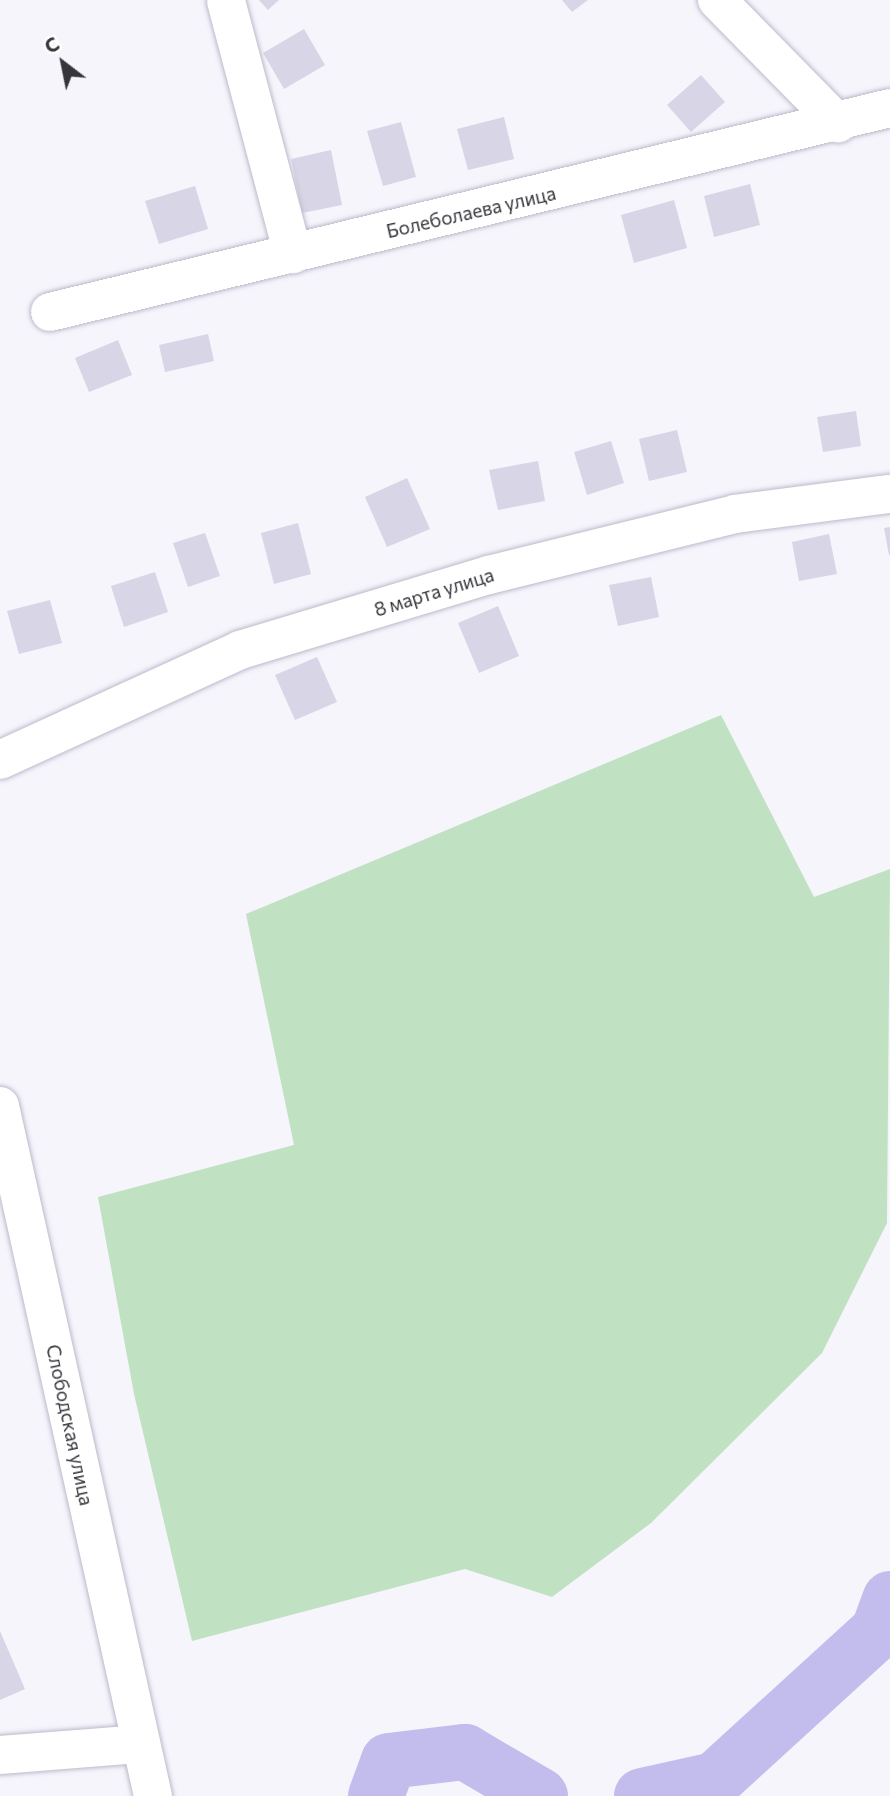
<!DOCTYPE html>
<html>
<head>
<meta charset="utf-8">
<style>
	body { margin:0 }
	#map { position:relative; width:890px; height:1796px; overflow:hidden; background:#f6f5fc; font-family:Commissioner,sans-serif }
	div>[style] { position:absolute }
	[style*='--x'] { left:calc(var(--x)*1px); top:calc(var(--y)*1px); width:calc(var(--w)*1px); rotate:calc(var(--a)*1deg) }
	.green>* { inset:0; background:#c1e1c3 }
	.river>* { height:56px; margin:-28px; padding:0 28px; transform-origin:28px; border-radius:28px; background:#c2bded }
	.building>* { inset:0; background:#d7d5e6 }
	.roads { filter:drop-shadow(0 0 2px #bcbaca) drop-shadow(0 0 2px #bcbaca) }
	.minor>* { height:38px; margin:-19px; padding:0 19px; transform-origin:19px; border-radius:19px; background:#fff }
	span { translate:-50% -50%; white-space:nowrap; text-align:center; line-height:1.15; -webkit-text-stroke:7px #fff; paint-order:stroke }
	.street-label { font-size:19px; color:#35353b }
	.north { position:absolute; left:28px; top:28px; width:70px; height:70px; -webkit-text-stroke:5px #fff; paint-order:stroke; rotate:328deg; font-size:19px; font-weight:700; line-height:28px; text-align:center; color:#35353b }
	.north::after { content:''; display:block; margin:auto; width:24px; height:32px; background:#35353b; clip-path:polygon(50% 0,100% 100%,50% 72%,0 100%) }
</style>
</head>
<body>
<div id="map">
	<div class="green">
		<div style="clip-path:polygon(721px 715px,814px 897px,890px 869px,887px 1223px,822px 1353px,651px 1523px,552px 1597px,465px 1569px,192px 1641px,134px 1394px,98px 1197px,294px 1145px,246px 914px)"></div>
	</div>
	<div class="river">
		<div style="--x:376;--y:1796;--w:37;--a:-70"></div>
		<div style="--x:389;--y:1761;--w:77;--a:-6.8"></div>
		<div style="--x:465;--y:1752;--w:87;--a:30.4"></div>
		<div style="--x:642;--y:1796;--w:75;--a:-12.4"></div>
		<div style="--x:715;--y:1780;--w:222;--a:-42.4"></div>
		<div style="--x:879;--y:1630;--w:33;--a:-70"></div>
	</div>
	<div class="building">
		<div style="clip-path:polygon(259px 0,279px 0,268px 10px)"></div>
		<div style="clip-path:polygon(562px 0,588px 0,572px 12px)"></div>
		<div style="clip-path:polygon(304px 29px,325px 65px,284px 89px,263px 53px)"></div>
		<div style="clip-path:polygon(701px 75px,725px 102px,691px 132px,667px 105px)"></div>
		<div style="clip-path:polygon(504px 117px,514px 159px,468px 170px,457px 129px)"></div>
		<div style="clip-path:polygon(401px 122px,416px 177px,383px 186px,367px 131px)"></div>
		<div style="clip-path:polygon(331px 150px,342px 205px,302px 213px,291px 159px)"></div>
		<div style="clip-path:polygon(750px 184px,760px 225px,714px 237px,704px 196px)"></div>
		<div style="clip-path:polygon(195px 186px,208px 229px,159px 244px,145px 201px)"></div>
		<div style="clip-path:polygon(674px 200px,687px 248px,634px 263px,621px 215px)"></div>
		<div style="clip-path:polygon(208px 334px,214px 361px,165px 372px,159px 345px)"></div>
		<div style="clip-path:polygon(118px 340px,132px 375px,89px 392px,75px 358px)"></div>
		<div style="clip-path:polygon(856px 411px,861px 446px,823px 452px,817px 417px)"></div>
		<div style="clip-path:polygon(677px 430px,687px 472px,649px 481px,639px 439px)"></div>
		<div style="clip-path:polygon(611px 441px,624px 483px,587px 495px,574px 452px)"></div>
		<div style="clip-path:polygon(538px 461px,545px 501px,498px 510px,489px 470px)"></div>
		<div style="clip-path:polygon(407px 478px,430px 529px,387px 547px,365px 497px)"></div>
		<div style="clip-path:polygon(298px 523px,311px 574px,274px 584px,261px 533px)"></div>
		<div style="clip-path:polygon(890px 527px,890px 555px,889px 555px,884px 528px)"></div>
		<div style="clip-path:polygon(205px 533px,220px 576px,188px 587px,173px 543px)"></div>
		<div style="clip-path:polygon(829px 534px,837px 574px,799px 581px,792px 542px)"></div>
		<div style="clip-path:polygon(155px 572px,168px 612px,124px 627px,111px 586px)"></div>
		<div style="clip-path:polygon(651px 577px,659px 617px,618px 626px,609px 585px)"></div>
		<div style="clip-path:polygon(50px 600px,62px 643px,19px 654px,7px 611px)"></div>
		<div style="clip-path:polygon(498px 606px,519px 656px,479px 673px,458px 623px)"></div>
		<div style="clip-path:polygon(317px 657px,337px 702px,295px 720px,275px 675px)"></div>
		<div style="clip-path:polygon(0 1631px,25px 1689px,0 1700px)"></div>
	</div>
	<div class="roads">
		<div class="minor">
			<div style="--x:717;--y:0;--w:173;--a:45.5"></div>
			<div style="--x:226;--y:1;--w:262;--a:75.2"></div>
			<div style="--x:50;--y:312;--w:864;--a:-13.65"></div>
			<div style="--x:0;--y:760;--w:264;--a:-24.6"></div>
			<div style="--x:240;--y:650;--w:260;--a:-16.8"></div>
			<div style="--x:489;--y:575;--w:253;--a:-13.9"></div>
			<div style="--x:735;--y:514;--w:156;--a:-7.4"></div>
			<div style="--x:0;--y:1106;--w:707;--a:77.5"></div>
			<div style="--x:0;--y:1755;--w:139;--a:-4.5"></div>
		</div>
	</div>
	<div class="street-label">
		<span style="left:471px;top:212px;rotate:-13deg">Болеболаева улица</span>
		<span style="left:434px;top:592px;rotate:-17deg">8 марта улица</span>
		<span style="left:70px;top:1425px;rotate:78deg">Слободская улица</span>
	</div>
	<div class="north">С</div>
</div>
</body>
</html>
